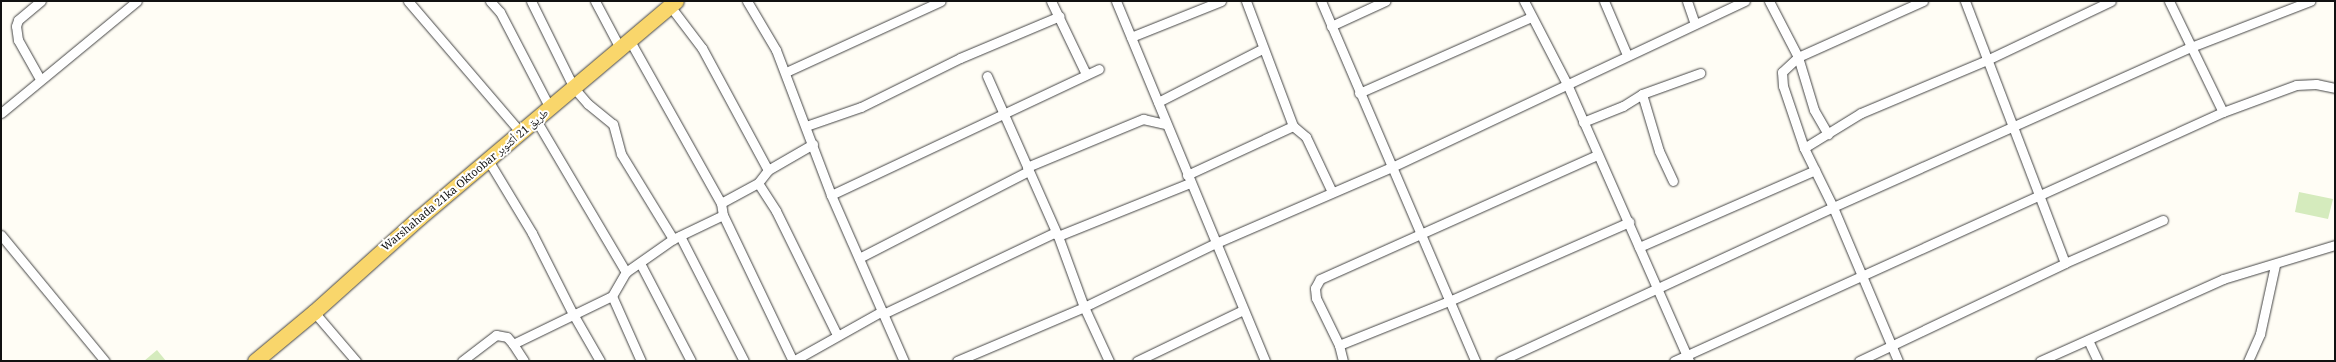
<!DOCTYPE html>
<html>
<head>
<meta charset="utf-8">
<style>
	body { margin:0 }
	#map { position:relative; width:2336px; height:362px; overflow:hidden; background:#fffdf5; font-family:"Noto Serif","Noto Naskh Arabic",serif }
	div>[style] { position:absolute }
	[style*='--x'] { left:calc(var(--x)*1px); top:calc(var(--y)*1px); width:calc(var(--w)*1px); rotate:calc(var(--a)*1deg) }
	.green>* { inset:0; background:#d5ebbd }
	.roads { filter:drop-shadow(0 0 1px #444) drop-shadow(0 0 1px #444) }
	.street>* { height:9px; margin:-4.5px; padding:0 4.5px; transform-origin:4.5px; border-radius:4.5px; background:#fff }
	.primary>* { height:15px; margin:-7.5px; padding:0 7.5px; transform-origin:7.5px; border-radius:7.5px; background:#f9d66b }
	span { translate:-50% -50%; white-space:nowrap; text-align:center; line-height:1.15; -webkit-text-stroke:4px #fff; paint-order:stroke }
	.street-label { font-size:11px; color:#111 }
	.frame { position:absolute; inset:0; border:2px solid #111; pointer-events:none }
</style>
</head>
<body>
<div id="map">
	<div class="green">
		<div style="clip-path:polygon(2299px 192px,2333px 199px,2328px 219px,2295px 212px)"></div>
		<div style="clip-path:polygon(157px 350px,166px 361px,144px 361px)"></div>
	</div>
	<div class="roads">
		<div class="street">
			<div style="--x:408;--y:1;--w:174;--a:49.4"></div>
			<div style="--x:490;--y:1;--w:15;--a:48"></div>
			<div style="--x:500;--y:12;--w:108;--a:62.5"></div>
			<div style="--x:531;--y:1;--w:97;--a:63.7"></div>
			<div style="--x:574;--y:88;--w:21;--a:49"></div>
			<div style="--x:588;--y:104;--w:32;--a:39"></div>
			<div style="--x:613;--y:124;--w:31;--a:75"></div>
			<div style="--x:621;--y:154;--w:100;--a:58.5"></div>
			<div style="--x:595;--y:1;--w:53;--a:62"></div>
			<div style="--x:747;--y:1;--w:57;--a:59.4"></div>
			<div style="--x:776;--y:50;--w:155;--a:69.2"></div>
			<div style="--x:831;--y:195;--w:181;--a:66.3"></div>
			<div style="--x:1051;--y:1;--w:81;--a:64.4"></div>
			<div style="--x:1116;--y:1;--w:390;--a:67.5"></div>
			<div style="--x:1246;--y:1;--w:134;--a:69.4"></div>
			<div style="--x:1293;--y:126;--w:17;--a:40"></div>
			<div style="--x:1306;--y:137;--w:61;--a:64.7"></div>
			<div style="--x:1321;--y:1;--w:392;--a:66.8"></div>
			<div style="--x:1524;--y:1;--w:93;--a:62.6"></div>
			<div style="--x:1567;--y:84;--w:303;--a:66.2"></div>
			<div style="--x:1604;--y:1;--w:59;--a:66.9"></div>
			<div style="--x:1687;--y:1;--w:24;--a:71"></div>
			<div style="--x:1769;--y:1;--w:63;--a:62.6"></div>
			<div style="--x:1798;--y:57;--w:55;--a:73.2"></div>
			<div style="--x:1814;--y:110;--w:28;--a:60"></div>
			<div style="--x:1965;--y:1;--w:280;--a:69.1"></div>
			<div style="--x:2169;--y:1;--w:123;--a:64.1"></div>
			<div style="--x:670;--y:6;--w:53;--a:52.7"></div>
			<div style="--x:702;--y:48;--w:139;--a:61.6"></div>
			<div style="--x:1331;--y:26;--w:60;--a:-24.8"></div>
			<div style="--x:1131;--y:37;--w:97;--a:-21.8"></div>
			<div style="--x:630;--y:41;--w:186;--a:60.7"></div>
			<div style="--x:721;--y:203;--w:12;--a:81"></div>
			<div style="--x:723;--y:215;--w:162;--a:64.4"></div>
			<div style="--x:786;--y:72;--w:170;--a:-24.6"></div>
			<div style="--x:987;--y:76;--w:175;--a:66.1"></div>
			<div style="--x:1058;--y:236;--w:76;--a:69.9"></div>
			<div style="--x:1084;--y:307;--w:60;--a:65.2"></div>
			<div style="--x:40;--y:79;--w:45;--a:-119.4"></div>
			<div style="--x:18;--y:40;--w:14;--a:-98"></div>
			<div style="--x:16;--y:26;--w:6;--a:-72"></div>
			<div style="--x:18;--y:20;--w:30;--a:-40"></div>
			<div style="--x:1359;--y:93;--w:188;--a:-23.8"></div>
			<div style="--x:1642;--y:94;--w:59;--a:73.4"></div>
			<div style="--x:1659;--y:151;--w:33;--a:65"></div>
			<div style="--x:1158;--y:102;--w:117;--a:-27"></div>
			<div style="--x:1;--y:113;--w:176;--a:-39.5"></div>
			<div style="--x:536;--y:120;--w:177;--a:59.4"></div>
			<div style="--x:626;--y:272;--w:57;--a:-35.1"></div>
			<div style="--x:673;--y:239;--w:55;--a:-25.6"></div>
			<div style="--x:1583;--y:122;--w:43;--a:-21.8"></div>
			<div style="--x:1623;--y:106;--w:22;--a:-32"></div>
			<div style="--x:1642;--y:94;--w:62;--a:-19.9"></div>
			<div style="--x:806;--y:126;--w:58;--a:-19.1"></div>
			<div style="--x:861;--y:107;--w:110;--a:-26.3"></div>
			<div style="--x:960;--y:58;--w:108;--a:-22.8"></div>
			<div style="--x:1804;--y:148;--w:67;--a:-31.6"></div>
			<div style="--x:1861;--y:113;--w:137;--a:-22.8"></div>
			<div style="--x:1987;--y:60;--w:137;--a:-25.4"></div>
			<div style="--x:488;--y:160;--w:85;--a:58.9"></div>
			<div style="--x:532;--y:233;--w:91;--a:63.2"></div>
			<div style="--x:573;--y:314;--w:54;--a:60.1"></div>
			<div style="--x:1027;--y:167;--w:126;--a:-22.5"></div>
			<div style="--x:1143;--y:119;--w:23;--a:13"></div>
			<div style="--x:1187;--y:175;--w:117;--a:-24.8"></div>
			<div style="--x:758;--y:183;--w:33;--a:57"></div>
			<div style="--x:776;--y:211;--w:138;--a:63.8"></div>
			<div style="--x:831;--y:195;--w:296;--a:-25.2"></div>
			<div style="--x:721;--y:203;--w:42;--a:-28.4"></div>
			<div style="--x:758;--y:183;--w:16;--a:-52"></div>
			<div style="--x:768;--y:170;--w:52;--a:-30"></div>
			<div style="--x:1;--y:235;--w:163;--a:50.5"></div>
			<div style="--x:680;--y:236;--w:140;--a:62.9"></div>
			<div style="--x:1058;--y:236;--w:142;--a:-21.9"></div>
			<div style="--x:1639;--y:247;--w:192;--a:-23.6"></div>
			<div style="--x:859;--y:258;--w:190;--a:-27.2"></div>
			<div style="--x:640;--y:263;--w:110;--a:62.5"></div>
			<div style="--x:612;--y:296;--w:71;--a:66"></div>
			<div style="--x:314;--y:312;--w:65;--a:49.4"></div>
			<div style="--x:883;--y:314;--w:191;--a:-25.4"></div>
			<div style="--x:2088;--y:340;--w:23;--a:65"></div>
			<div style="--x:513;--y:344;--w:20;--a:57"></div>
			<div style="--x:1339;--y:345;--w:118;--a:-21.8"></div>
			<div style="--x:1449;--y:301;--w:197;--a:-23.7"></div>
			<div style="--x:462;--y:361;--w:43;--a:-37.4"></div>
			<div style="--x:496;--y:335;--w:11;--a:10"></div>
			<div style="--x:507;--y:337;--w:9;--a:49"></div>
			<div style="--x:513;--y:344;--w:110;--a:-25.9"></div>
			<div style="--x:612;--y:296;--w:28;--a:-60"></div>
			<div style="--x:793;--y:361;--w:102;--a:-29.3"></div>
			<div style="--x:957;--y:361;--w:138;--a:-23"></div>
			<div style="--x:1084;--y:307;--w:147;--a:-25.9"></div>
			<div style="--x:1216;--y:243;--w:192;--a:-23.4"></div>
			<div style="--x:1392;--y:167;--w:390;--a:-25.2"></div>
			<div style="--x:1137;--y:361;--w:118;--a:-25.7"></div>
			<div style="--x:1343;--y:361;--w:16;--a:-104"></div>
			<div style="--x:1339;--y:345;--w:52;--a:-116.1"></div>
			<div style="--x:1316;--y:298;--w:10;--a:-96"></div>
			<div style="--x:1315;--y:288;--w:10;--a:-61"></div>
			<div style="--x:1320;--y:279;--w:303;--a:-24.1"></div>
			<div style="--x:1500;--y:361;--w:367;--a:-24.8"></div>
			<div style="--x:1833;--y:207;--w:392;--a:-24.1"></div>
			<div style="--x:2191;--y:47;--w:128;--a:-21.1"></div>
			<div style="--x:1674;--y:361;--w:603;--a:-24.4"></div>
			<div style="--x:2223;--y:112;--w:78;--a:-20.3"></div>
			<div style="--x:2296;--y:85;--w:20;--a:-3"></div>
			<div style="--x:2316;--y:84;--w:19;--a:12"></div>
			<div style="--x:1859;--y:361;--w:228;--a:-25.4"></div>
			<div style="--x:2065;--y:263;--w:107;--a:-23.7"></div>
			<div style="--x:1898;--y:361;--w:167;--a:-112.9"></div>
			<div style="--x:1833;--y:207;--w:66;--a:-116.2"></div>
			<div style="--x:1804;--y:148;--w:65;--a:-108.7"></div>
			<div style="--x:1783;--y:86;--w:14;--a:-94"></div>
			<div style="--x:1782;--y:72;--w:22;--a:-43"></div>
			<div style="--x:1798;--y:57;--w:137;--a:-24.1"></div>
			<div style="--x:2040;--y:361;--w:201;--a:-24.1"></div>
			<div style="--x:2223;--y:279;--w:117;--a:-16.9"></div>
			<div style="--x:2248;--y:361;--w:30;--a:-66"></div>
			<div style="--x:2260;--y:334;--w:71;--a:-77.7"></div>
		</div>
		<div class="primary">
			<div style="--x:255;--y:361;--w:77;--a:-39.7"></div>
			<div style="--x:314;--y:312;--w:142;--a:-41.9"></div>
			<div style="--x:420;--y:217;--w:335;--a:-40.2"></div>
		</div>
	</div>
	<div class="street-label">
		<span style="left:465px;top:180px;rotate:-40deg">Warshahada 21ka Oktoobar طريق 21 أكتوبر</span>
	</div>
	<div class="frame"></div>
</div>
</body>
</html>
